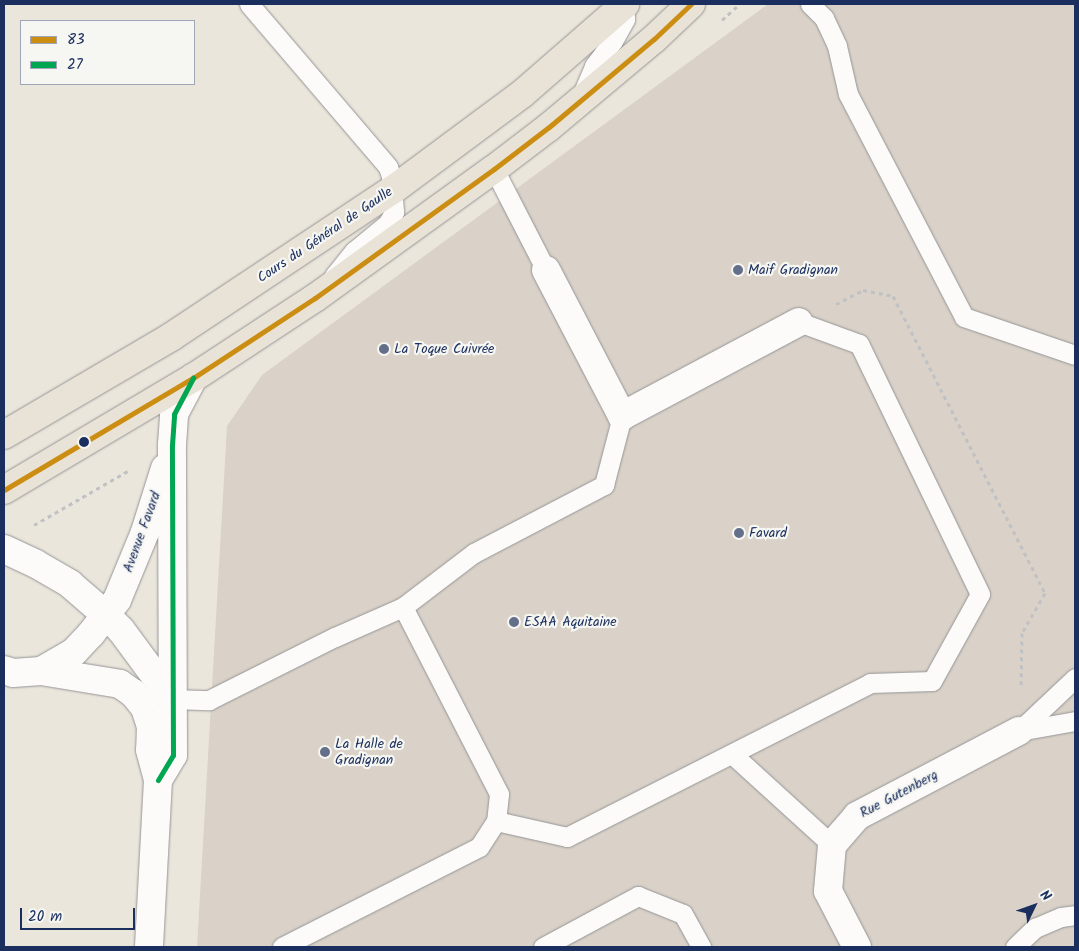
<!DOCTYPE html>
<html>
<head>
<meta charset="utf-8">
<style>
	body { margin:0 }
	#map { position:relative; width:1079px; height:951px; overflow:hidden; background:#ebe6db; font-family:Kalam,sans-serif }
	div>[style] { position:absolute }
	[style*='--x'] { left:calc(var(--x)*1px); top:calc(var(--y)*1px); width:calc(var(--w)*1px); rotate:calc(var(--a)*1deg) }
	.industrial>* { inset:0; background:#dad2c8 }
	.path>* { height:3px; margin-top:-1.5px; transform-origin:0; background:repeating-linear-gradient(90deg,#c0c1c3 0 4px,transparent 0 8px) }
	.roads { filter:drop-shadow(0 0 1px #949597) drop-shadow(0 0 1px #949597) }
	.service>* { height:19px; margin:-9.5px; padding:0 9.5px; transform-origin:9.5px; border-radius:9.5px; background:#fcfbfa }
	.minor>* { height:28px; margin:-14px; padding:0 14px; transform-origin:14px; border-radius:14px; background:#fcfbfa }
	.tertiary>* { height:28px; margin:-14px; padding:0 14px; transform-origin:14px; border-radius:14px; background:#fcfbfa }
	.primary>* { height:28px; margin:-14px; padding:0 14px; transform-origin:14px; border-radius:14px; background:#e9e2d6 }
	.bus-1>* { height:5px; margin:-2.5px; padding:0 2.5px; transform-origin:2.5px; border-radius:2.5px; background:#cb8e13 }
	.bus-2>* { height:5px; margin:-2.5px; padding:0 2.5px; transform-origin:2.5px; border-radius:2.5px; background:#00a651 }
	.dots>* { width:14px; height:14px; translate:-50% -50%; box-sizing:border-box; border:2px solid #f6f6f2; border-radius:50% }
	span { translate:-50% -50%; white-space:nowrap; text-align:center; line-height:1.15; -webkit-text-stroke:4.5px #f6f6f2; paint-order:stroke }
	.street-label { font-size:14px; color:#1b2f5e }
	.poi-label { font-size:14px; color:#1b2f5e }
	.left { translate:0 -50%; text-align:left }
	.frame { position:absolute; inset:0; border:5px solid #1b2f5e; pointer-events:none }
	.legend { position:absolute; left:20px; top:20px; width:175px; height:65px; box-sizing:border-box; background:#f6f6f2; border:1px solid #9ea6b7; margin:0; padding:6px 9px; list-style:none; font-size:15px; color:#1b2f5e }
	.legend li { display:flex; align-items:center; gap:10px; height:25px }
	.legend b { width:25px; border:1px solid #9ea6b7 }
	.north { position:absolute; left:1009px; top:881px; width:50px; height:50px; -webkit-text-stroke:4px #f6f6f2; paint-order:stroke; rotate:48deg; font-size:14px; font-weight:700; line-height:20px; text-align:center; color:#1b2f5e }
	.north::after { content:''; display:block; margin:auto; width:18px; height:22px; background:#1b2f5e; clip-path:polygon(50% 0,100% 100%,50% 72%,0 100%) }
	.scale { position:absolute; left:20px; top:908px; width:115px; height:22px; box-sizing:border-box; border:2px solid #1b2f5e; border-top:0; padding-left:6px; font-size:15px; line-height:18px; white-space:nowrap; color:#1b2f5e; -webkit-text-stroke:4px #f6f6f2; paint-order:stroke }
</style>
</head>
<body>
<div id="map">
	<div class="industrial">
		<div style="clip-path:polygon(768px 4px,1075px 4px,1075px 947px,197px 947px,227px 426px,262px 375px)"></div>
	</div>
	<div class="path">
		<div style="--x:722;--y:20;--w:24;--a:-42"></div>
		<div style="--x:836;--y:304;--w:30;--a:-27"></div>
		<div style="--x:863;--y:290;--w:31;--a:11"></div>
		<div style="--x:893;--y:296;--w:334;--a:62.9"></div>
		<div style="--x:1045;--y:593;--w:46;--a:119.9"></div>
		<div style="--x:1022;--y:633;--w:55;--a:91"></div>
		<div style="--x:34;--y:525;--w:108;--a:-29.9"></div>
	</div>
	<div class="roads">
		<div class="service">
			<div style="--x:249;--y:4;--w:214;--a:49.5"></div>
			<div style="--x:388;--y:167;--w:9;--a:72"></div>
			<div style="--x:391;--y:176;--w:36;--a:85"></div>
			<div style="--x:394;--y:212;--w:13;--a:119"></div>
			<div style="--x:388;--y:223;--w:44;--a:140.5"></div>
			<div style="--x:354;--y:251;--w:32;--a:129"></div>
			<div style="--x:810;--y:4;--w:20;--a:45"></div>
			<div style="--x:824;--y:18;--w:31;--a:65"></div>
			<div style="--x:837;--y:46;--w:49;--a:77.1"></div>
			<div style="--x:848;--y:94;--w:251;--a:62.5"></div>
			<div style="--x:964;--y:317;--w:117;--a:18.9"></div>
			<div style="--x:581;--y:97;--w:34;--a:-67"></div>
			<div style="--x:594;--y:66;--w:31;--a:-53"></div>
			<div style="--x:613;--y:41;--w:25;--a:-61"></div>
			<div style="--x:625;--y:19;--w:15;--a:-94"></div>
			<div style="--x:494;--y:169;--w:114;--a:62.8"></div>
			<div style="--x:403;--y:607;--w:89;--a:-37.3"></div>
			<div style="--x:474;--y:553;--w:147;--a:-27.6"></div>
			<div style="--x:604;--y:485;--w:71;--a:-75.4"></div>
			<div style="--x:172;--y:699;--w:37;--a:2"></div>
			<div style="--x:209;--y:700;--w:141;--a:-26.6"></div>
			<div style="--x:335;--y:637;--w:74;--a:-23.8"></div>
			<div style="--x:403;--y:607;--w:210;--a:62.8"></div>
			<div style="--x:499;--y:794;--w:27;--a:96"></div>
			<div style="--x:496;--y:821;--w:31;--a:123"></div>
			<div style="--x:479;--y:847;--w:221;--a:153.1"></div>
			<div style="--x:1019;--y:731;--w:77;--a:-43.4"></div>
			<div style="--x:1019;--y:731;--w:57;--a:-10.1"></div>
			<div style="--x:732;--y:754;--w:135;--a:42.3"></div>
			<div style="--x:496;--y:821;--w:73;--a:12.7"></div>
			<div style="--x:567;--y:837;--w:340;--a:-26.9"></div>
			<div style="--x:870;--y:683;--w:62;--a:-1.8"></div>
			<div style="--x:932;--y:681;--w:99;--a:-61.1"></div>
			<div style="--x:980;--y:594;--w:278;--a:-115.8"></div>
			<div style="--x:859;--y:344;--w:64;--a:-159.9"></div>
			<div style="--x:543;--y:947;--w:108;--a:-28.2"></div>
			<div style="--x:638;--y:896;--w:48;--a:21.8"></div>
			<div style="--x:683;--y:914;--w:38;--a:61"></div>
			<div style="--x:1015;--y:947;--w:28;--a:-44"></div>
			<div style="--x:1035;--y:928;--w:28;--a:-23"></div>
			<div style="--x:1061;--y:917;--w:14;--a:-8"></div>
		</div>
		<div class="minor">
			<div style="--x:546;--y:270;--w:165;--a:62.5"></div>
			<div style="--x:622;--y:416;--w:200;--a:-28"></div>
			<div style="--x:857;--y:947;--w:63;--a:-117.4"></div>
			<div style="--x:828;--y:891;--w:46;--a:-85"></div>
			<div style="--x:832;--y:845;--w:38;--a:-49"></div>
			<div style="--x:857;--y:816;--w:183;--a:-27.7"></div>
		</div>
		<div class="tertiary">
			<div style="--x:4;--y:549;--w:35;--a:25"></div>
			<div style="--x:36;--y:564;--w:39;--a:30"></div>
			<div style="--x:70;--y:584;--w:48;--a:40.7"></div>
			<div style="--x:106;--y:615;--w:21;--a:45"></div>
			<div style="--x:121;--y:630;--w:86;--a:53.5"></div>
			<div style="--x:4;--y:670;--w:9;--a:18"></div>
			<div style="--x:13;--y:673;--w:28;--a:-4"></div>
			<div style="--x:41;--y:671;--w:80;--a:9.3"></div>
			<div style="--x:120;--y:684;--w:16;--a:35"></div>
			<div style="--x:133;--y:693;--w:19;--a:51"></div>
			<div style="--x:145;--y:708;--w:19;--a:72"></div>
			<div style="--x:151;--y:726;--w:24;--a:92"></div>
			<div style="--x:150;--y:750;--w:31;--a:75"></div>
			<div style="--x:158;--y:780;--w:167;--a:93.1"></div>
			<div style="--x:41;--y:671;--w:38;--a:-30"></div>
			<div style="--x:74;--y:652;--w:25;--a:-47"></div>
			<div style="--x:91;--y:634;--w:43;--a:-52.6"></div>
			<div style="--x:117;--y:600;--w:74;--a:-67.6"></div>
			<div style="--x:145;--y:532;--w:67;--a:-72.6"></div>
			<div style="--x:158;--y:780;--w:29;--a:-59"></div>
			<div style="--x:173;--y:755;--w:310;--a:-90.2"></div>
			<div style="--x:172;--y:445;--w:31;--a:-86"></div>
			<div style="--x:174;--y:414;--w:41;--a:-62.2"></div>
		</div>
		<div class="primary">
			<div style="--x:4;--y:435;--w:194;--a:-30.4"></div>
			<div style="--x:171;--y:337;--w:268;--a:-33.6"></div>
			<div style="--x:394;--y:189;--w:159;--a:-36.6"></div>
			<div style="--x:522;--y:94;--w:137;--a:-41.1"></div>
			<div style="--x:4;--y:490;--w:220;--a:-30.7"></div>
			<div style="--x:193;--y:378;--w:146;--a:-33.3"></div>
			<div style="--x:315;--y:298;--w:221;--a:-35.8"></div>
			<div style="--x:494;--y:169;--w:69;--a:-37.4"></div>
			<div style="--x:549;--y:127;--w:137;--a:-40"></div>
			<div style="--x:654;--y:39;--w:51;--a:-43.4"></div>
		</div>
	</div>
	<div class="bus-1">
		<div style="--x:4;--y:490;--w:220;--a:-30.7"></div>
		<div style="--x:193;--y:378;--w:146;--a:-33.3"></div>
		<div style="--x:315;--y:298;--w:221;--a:-35.8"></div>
		<div style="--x:494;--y:169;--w:69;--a:-37.4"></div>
		<div style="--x:549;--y:127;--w:137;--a:-40"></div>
		<div style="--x:654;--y:39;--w:51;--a:-43.4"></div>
	</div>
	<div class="bus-2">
		<div style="--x:158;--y:780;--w:29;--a:-59"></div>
		<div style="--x:173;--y:755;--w:310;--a:-90.2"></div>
		<div style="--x:172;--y:445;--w:31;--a:-86"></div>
		<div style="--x:174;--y:414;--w:41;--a:-62.2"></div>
	</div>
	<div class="dots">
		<div style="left:738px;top:270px;background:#646f8a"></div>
		<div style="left:384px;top:349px;background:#646f8a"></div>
		<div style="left:84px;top:442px;background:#1b2f5e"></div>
		<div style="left:739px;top:533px;background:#646f8a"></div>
		<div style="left:514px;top:622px;background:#646f8a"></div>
		<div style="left:325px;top:752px;background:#646f8a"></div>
	</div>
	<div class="street-label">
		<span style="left:325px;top:235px;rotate:-34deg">Cours du Général de Gaulle</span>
		<span style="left:142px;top:532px;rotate:-70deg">Avenue Favard</span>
		<span style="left:899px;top:794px;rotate:-28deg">Rue Gutenberg</span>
	</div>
	<div class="poi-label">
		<span class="left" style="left:748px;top:270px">Maif Gradignan</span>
		<span class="left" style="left:394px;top:349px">La Toque Cuivrée</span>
		<span class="left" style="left:749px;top:533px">Favard</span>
		<span class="left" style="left:524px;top:622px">ESAA Aquitaine</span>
		<span class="left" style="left:335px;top:752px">La Halle de<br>Gradignan</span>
	</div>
	<div class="frame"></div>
	<ul class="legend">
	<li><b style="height:6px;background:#cb8e13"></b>83</li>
	<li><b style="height:6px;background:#00a651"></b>27</li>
	</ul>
	<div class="north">N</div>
	<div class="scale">20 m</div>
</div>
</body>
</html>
